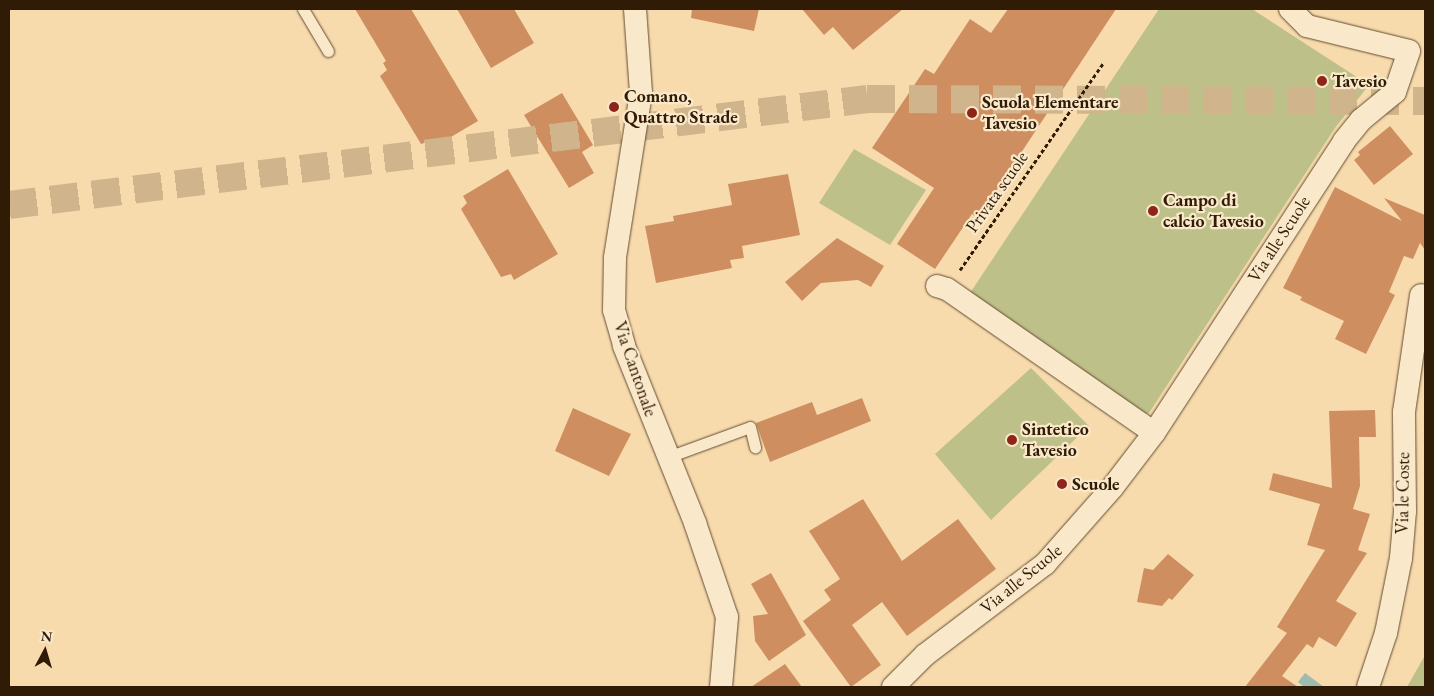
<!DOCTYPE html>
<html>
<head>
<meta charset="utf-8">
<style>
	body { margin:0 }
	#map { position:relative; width:1434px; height:696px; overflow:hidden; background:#f8dbad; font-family:"EB Garamond",serif }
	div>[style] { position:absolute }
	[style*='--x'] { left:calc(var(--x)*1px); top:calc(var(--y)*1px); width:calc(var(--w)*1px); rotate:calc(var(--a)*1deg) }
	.green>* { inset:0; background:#bec089 }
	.water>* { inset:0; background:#9dbbae }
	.building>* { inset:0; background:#ce8e5f }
	.highway-tunnel>* { height:28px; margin-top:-14px; transform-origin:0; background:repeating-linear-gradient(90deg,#d0b58c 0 28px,transparent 0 42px) }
	.path>* { height:3px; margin-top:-1.5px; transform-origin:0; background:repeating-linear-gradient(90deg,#301c06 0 4px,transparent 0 6.5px) }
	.roads { filter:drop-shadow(0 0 1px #624c30) drop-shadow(0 0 1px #624c30) }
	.lane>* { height:11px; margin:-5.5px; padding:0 5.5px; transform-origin:5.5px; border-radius:5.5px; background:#fae8ca }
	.street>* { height:22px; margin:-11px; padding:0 11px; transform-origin:11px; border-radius:11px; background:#fae8ca }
	.dots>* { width:14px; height:14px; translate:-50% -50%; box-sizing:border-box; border:2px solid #fae8ca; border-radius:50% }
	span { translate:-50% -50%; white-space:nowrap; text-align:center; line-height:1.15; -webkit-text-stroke:4.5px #fae8ca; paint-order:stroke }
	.poi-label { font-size:18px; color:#301c06; font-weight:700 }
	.left { translate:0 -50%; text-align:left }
	.street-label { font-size:18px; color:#301c06 }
	.frame { position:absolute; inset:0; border:10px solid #301c06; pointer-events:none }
	.north { position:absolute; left:20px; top:626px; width:50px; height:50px; -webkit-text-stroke:4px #fae8ca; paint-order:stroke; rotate:6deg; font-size:14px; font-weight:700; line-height:20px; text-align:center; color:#301c06 }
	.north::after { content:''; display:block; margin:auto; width:18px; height:22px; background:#301c06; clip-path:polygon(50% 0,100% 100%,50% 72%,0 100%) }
</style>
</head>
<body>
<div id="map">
	<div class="green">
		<div style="clip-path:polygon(1159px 9px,1252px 9px,1369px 85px,1335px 128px,1149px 413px,1139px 415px,970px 293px)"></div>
		<div style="clip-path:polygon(854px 149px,926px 190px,890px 245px,819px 203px)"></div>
		<div style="clip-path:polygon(1031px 368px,1089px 426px,991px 520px,935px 454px)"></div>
		<div style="clip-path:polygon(1425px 655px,1425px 687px,1407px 687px)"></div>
	</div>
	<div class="water">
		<div style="clip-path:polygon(1305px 673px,1324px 687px,1304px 687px,1298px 682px)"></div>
	</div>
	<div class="building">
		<div style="clip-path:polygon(355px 9px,411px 9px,478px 121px,434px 147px,430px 141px,421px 144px,380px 76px,387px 70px,383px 63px,386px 61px)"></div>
		<div style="clip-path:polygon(457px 9px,514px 9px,534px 43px,491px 68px)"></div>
		<div style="clip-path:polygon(692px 9px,759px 9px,754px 31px,691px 18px)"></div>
		<div style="clip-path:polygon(802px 9px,903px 9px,853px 50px,833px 27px,824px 35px)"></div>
		<div style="clip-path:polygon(1008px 9px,1116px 9px,978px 218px,972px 214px,935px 269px,897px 244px,934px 188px,872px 148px,925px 69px,934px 74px,970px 19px,991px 33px)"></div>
		<div style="clip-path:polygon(562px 93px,593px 145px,582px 152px,594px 173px,569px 188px,524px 115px)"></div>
		<div style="clip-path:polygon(1390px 126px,1413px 154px,1374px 185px,1354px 160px,1360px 155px,1358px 152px)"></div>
		<div style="clip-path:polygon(508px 169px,558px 254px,514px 280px,511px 274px,501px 277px,461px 209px,467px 203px,463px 196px)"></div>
		<div style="clip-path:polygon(788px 174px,800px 235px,742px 246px,744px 258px,730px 260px,732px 268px,656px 283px,645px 226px,674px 221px,673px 216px,732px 205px,728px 184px)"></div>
		<div style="clip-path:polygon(1335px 187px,1402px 221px,1384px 198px,1425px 215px,1425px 250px,1420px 243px,1413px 259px,1404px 256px,1389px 292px,1395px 295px,1366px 354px,1335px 339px,1344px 321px,1300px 300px,1302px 297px,1283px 288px)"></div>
		<div style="clip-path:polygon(837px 238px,884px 266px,871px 287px,858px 280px,821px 283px,802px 301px,785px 282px)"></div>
		<div style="clip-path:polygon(862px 398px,871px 421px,770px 462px,756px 423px,812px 402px,817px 415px)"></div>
		<div style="clip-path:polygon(573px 408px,631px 434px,609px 476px,555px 451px)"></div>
		<div style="clip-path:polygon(1375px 410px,1376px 437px,1359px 437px,1360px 486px,1353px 509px,1370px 514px,1358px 550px,1367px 553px,1336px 601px,1357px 613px,1336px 647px,1319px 637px,1313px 648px,1307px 644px,1282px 676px,1298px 687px,1245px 687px,1287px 633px,1277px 627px,1325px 550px,1307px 545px,1320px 504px,1269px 490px,1273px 473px,1332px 488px,1329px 411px)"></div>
		<div style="clip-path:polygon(863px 499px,902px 561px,958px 519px,996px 569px,907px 636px,882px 602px,852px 625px,881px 665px,851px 687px,803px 621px,831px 600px,824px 590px,840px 579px,809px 531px)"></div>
		<div style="clip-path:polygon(1168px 554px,1194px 575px,1172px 600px,1169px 598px,1162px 606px,1137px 602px,1144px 568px,1153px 570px)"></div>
		<div style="clip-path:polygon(771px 573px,806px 635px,769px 661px,755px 641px,753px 616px,768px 614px,751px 584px)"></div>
		<div style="clip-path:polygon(785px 664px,802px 687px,751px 687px)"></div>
	</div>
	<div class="highway-tunnel">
		<div style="--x:9;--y:205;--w:865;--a:-7.04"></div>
		<div style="--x:867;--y:99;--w:558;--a:0.21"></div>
	</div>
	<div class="path">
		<div style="--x:960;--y:270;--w:253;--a:-55.3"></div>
	</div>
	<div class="roads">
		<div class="lane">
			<div style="--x:303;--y:9;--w:49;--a:59.2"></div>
			<div style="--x:668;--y:457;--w:87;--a:-20.1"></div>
			<div style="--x:750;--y:427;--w:21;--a:76"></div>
		</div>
		<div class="street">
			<div style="--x:635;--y:9;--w:84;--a:85.9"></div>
			<div style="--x:641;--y:93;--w:167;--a:99"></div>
			<div style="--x:615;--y:258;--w:52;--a:91.1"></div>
			<div style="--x:614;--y:310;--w:37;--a:74"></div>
			<div style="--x:624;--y:346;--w:191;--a:68.1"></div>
			<div style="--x:695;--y:523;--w:99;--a:71.2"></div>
			<div style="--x:727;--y:617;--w:70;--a:94.9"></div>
			<div style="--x:937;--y:286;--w:10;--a:17"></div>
			<div style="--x:947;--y:289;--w:252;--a:34.8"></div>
			<div style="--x:893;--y:687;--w:45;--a:-45"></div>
			<div style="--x:925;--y:655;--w:151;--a:-37.2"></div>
			<div style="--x:1045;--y:564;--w:101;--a:-48.6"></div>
			<div style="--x:1112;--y:488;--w:69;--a:-52.6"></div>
			<div style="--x:1154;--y:433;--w:348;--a:-56.9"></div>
			<div style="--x:1344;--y:141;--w:27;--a:-51"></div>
			<div style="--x:1361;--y:120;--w:44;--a:-39.5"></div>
			<div style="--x:1395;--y:92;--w:43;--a:-71.1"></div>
			<div style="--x:1409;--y:51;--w:105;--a:-166.2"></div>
			<div style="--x:1307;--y:26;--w:24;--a:-135"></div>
			<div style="--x:1368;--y:687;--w:57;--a:-71.6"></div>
			<div style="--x:1386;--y:633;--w:76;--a:-78.7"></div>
			<div style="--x:1401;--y:558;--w:47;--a:-85.1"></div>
			<div style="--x:1405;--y:511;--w:99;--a:-90.6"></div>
			<div style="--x:1404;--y:412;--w:118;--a:-81.7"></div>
		</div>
	</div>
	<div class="dots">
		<div style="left:1322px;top:81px;background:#8f2418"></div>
		<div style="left:614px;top:107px;background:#8f2418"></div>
		<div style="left:972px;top:113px;background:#8f2418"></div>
		<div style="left:1153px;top:211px;background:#8f2418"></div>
		<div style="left:1012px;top:440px;background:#8f2418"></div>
		<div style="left:1062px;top:484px;background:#8f2418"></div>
	</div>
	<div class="poi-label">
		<span class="left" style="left:1332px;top:81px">Tavesio</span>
		<span class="left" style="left:624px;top:107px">Comano,<br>Quattro Strade</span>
		<span class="left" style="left:982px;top:113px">Scuola Elementare<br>Tavesio</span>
		<span class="left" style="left:1163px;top:211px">Campo di<br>calcio Tavesio</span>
		<span class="left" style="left:1022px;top:440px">Sintetico<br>Tavesio</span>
		<span class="left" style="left:1072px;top:484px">Scuole</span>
	</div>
	<div class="street-label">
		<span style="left:997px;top:192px;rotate:-55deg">Privata scuole</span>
		<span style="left:1279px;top:239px;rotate:-57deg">Via alle Scuole</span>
		<span style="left:635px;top:369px;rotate:71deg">Via Cantonale</span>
		<span style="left:1403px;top:493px;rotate:-89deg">Via le Coste</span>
		<span style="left:1021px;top:579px;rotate:-39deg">Via alle Scuole</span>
	</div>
	<div class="frame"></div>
	<div class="north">N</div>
</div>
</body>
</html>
